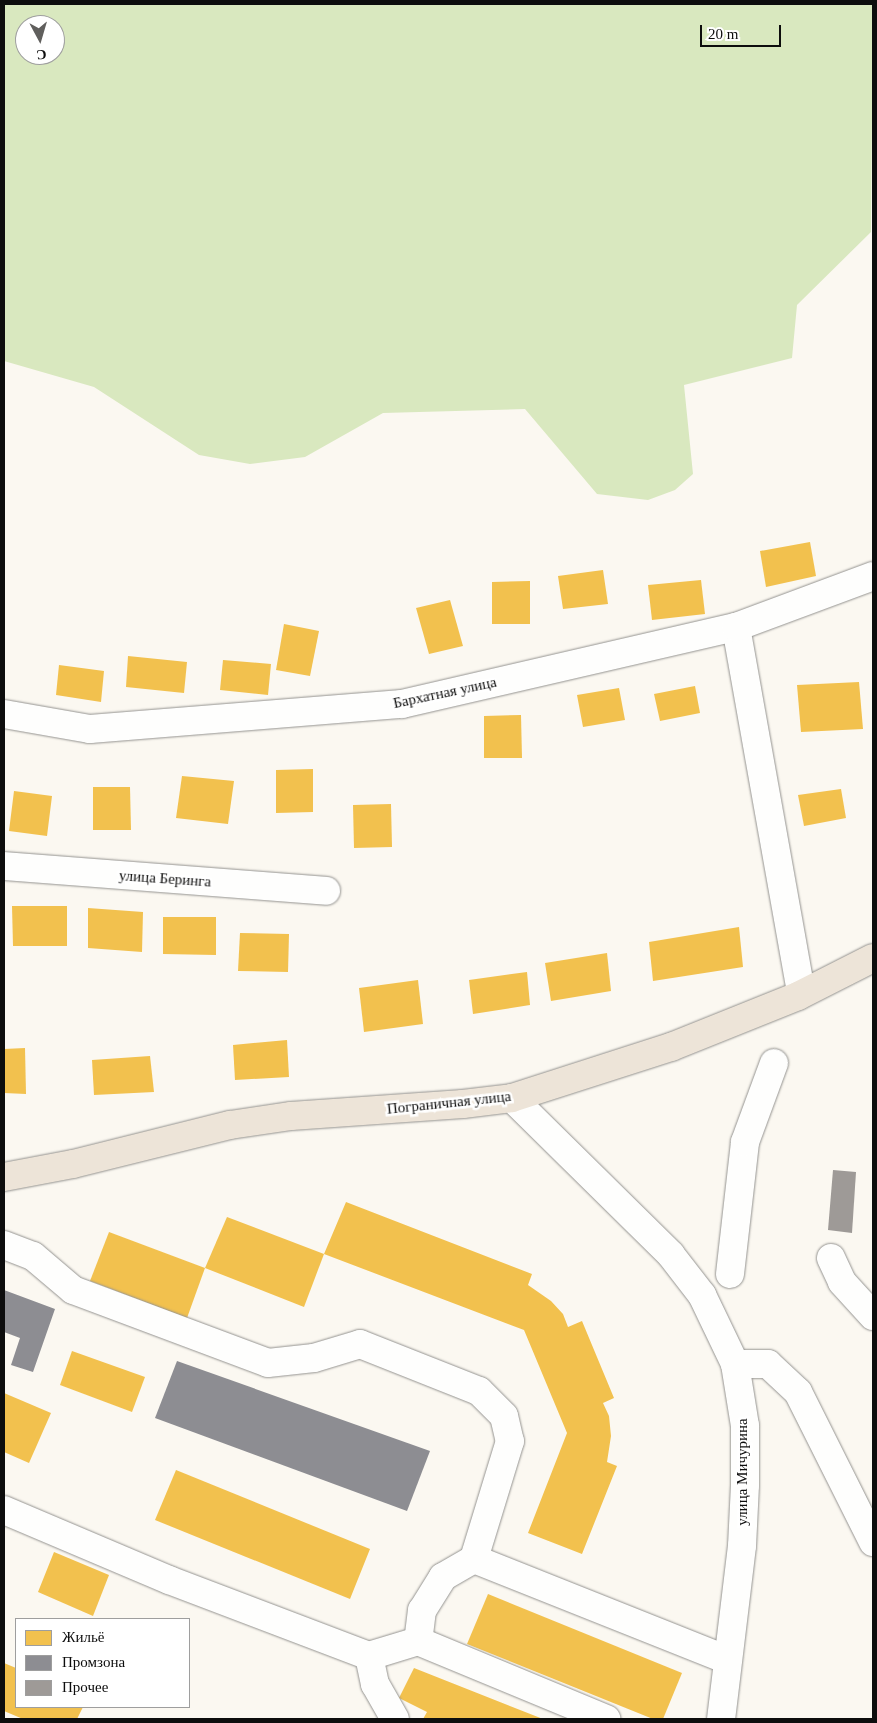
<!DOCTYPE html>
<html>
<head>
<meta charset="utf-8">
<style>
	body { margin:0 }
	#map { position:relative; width:877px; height:1723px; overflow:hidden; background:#fbf8f1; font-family:Georgia,serif }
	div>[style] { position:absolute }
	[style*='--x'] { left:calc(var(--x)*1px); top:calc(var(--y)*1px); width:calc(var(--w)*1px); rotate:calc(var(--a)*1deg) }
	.forest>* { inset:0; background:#d9e8bf }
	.homes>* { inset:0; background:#f2c14e }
	.industry>* { inset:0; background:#8d8d92 }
	.building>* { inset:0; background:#9e9a97 }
	.roads { filter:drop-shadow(0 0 1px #949390) drop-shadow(0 0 1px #949390) }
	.minor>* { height:28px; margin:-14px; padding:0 14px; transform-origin:14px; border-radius:14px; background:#fefefd }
	.major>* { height:28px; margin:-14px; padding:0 14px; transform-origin:14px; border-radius:14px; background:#ede4d8 }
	span { translate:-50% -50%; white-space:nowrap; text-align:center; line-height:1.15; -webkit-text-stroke:5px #fff; paint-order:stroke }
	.street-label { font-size:15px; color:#0d0d0d }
	.frame { position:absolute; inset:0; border:5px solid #0d0d0d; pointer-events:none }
	.legend { position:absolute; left:15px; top:1618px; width:175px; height:90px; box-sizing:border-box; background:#fff; border:1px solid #9e9e9e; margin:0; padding:6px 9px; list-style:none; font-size:15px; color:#0d0d0d }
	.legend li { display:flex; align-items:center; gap:10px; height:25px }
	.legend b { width:25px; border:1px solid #9e9e9e }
	.north { position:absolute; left:15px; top:15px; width:50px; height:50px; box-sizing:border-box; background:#fff; border:1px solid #9e9e9e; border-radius:50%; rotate:174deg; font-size:14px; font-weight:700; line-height:20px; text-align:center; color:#0d0d0d }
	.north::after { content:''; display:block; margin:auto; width:18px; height:22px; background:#605f5d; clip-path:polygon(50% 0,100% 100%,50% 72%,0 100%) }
	.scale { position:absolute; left:700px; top:25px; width:81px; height:22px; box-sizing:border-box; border:2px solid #0d0d0d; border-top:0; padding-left:6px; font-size:15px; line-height:18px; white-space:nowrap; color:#0d0d0d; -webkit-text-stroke:4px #fff; paint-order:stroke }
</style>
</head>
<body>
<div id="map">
	<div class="forest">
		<div style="clip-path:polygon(evenodd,4px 4px,873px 4px,871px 232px,797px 305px,792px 358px,684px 385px,693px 474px,675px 490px,648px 500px,597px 494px,525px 409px,383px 413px,305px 457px,250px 464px,199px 455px,94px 387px,4px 361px,4px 4px,25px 25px,55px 25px,55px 55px,25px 55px,25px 25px)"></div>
	</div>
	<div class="homes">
		<div style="clip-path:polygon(810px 542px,816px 576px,766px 587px,760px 551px)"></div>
		<div style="clip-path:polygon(603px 570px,608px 604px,563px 609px,558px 576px)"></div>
		<div style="clip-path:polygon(701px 580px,705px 614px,652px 620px,648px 585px)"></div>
		<div style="clip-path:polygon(530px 581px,530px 624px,492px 624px,492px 582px)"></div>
		<div style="clip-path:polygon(450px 600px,463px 646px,429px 654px,416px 608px)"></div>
		<div style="clip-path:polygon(284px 624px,319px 631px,310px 676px,276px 670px)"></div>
		<div style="clip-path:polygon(128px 656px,187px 662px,184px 693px,126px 687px)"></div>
		<div style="clip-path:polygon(223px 660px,271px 664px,268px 695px,220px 690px)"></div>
		<div style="clip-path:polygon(59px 665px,104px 671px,101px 702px,56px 695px)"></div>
		<div style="clip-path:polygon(859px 682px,863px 729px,801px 732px,797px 685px)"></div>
		<div style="clip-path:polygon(695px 686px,700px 713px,660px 721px,654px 694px)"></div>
		<div style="clip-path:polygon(619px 688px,625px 720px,583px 727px,577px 695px)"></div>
		<div style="clip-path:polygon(521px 715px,522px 758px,484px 758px,484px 716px)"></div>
		<div style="clip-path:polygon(313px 769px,313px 812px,276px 813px,276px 770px)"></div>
		<div style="clip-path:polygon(182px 776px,234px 781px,228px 824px,176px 818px)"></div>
		<div style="clip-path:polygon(93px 787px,130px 787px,131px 830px,93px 830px)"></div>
		<div style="clip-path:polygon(841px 789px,846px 818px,804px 826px,798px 795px)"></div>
		<div style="clip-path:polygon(14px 791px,52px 796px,47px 836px,9px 831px)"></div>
		<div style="clip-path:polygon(391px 804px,392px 847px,354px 848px,353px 805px)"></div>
		<div style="clip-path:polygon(12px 906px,67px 906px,67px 946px,13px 946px)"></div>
		<div style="clip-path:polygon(88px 908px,143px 912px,142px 952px,88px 948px)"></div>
		<div style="clip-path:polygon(163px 917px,216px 917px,216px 955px,163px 954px)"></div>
		<div style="clip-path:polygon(739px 927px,743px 967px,653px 981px,649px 942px)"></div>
		<div style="clip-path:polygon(240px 933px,289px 934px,288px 972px,238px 971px)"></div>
		<div style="clip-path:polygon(607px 953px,611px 991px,551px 1001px,545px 963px)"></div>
		<div style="clip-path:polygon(527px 972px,530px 1005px,473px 1014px,469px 980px)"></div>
		<div style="clip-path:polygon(418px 980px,423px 1024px,364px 1032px,359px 988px)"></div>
		<div style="clip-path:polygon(287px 1040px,289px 1077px,235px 1080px,233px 1045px)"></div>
		<div style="clip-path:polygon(25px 1048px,26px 1094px,4px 1093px,4px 1049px)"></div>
		<div style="clip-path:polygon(150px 1056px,154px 1092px,94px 1095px,92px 1060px)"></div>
		<div style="clip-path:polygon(346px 1202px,532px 1274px,528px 1285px,551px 1301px,563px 1314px,568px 1327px,582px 1321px,614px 1398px,603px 1403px,609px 1416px,611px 1436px,607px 1462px,617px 1466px,582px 1554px,528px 1533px,567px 1433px,524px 1330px,324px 1254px)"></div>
		<div style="clip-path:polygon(227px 1217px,324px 1254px,304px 1307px,205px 1268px)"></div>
		<div style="clip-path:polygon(109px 1232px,205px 1268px,187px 1318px,90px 1281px)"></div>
		<div style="clip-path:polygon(72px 1351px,145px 1377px,132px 1412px,60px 1385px)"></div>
		<div style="clip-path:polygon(4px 1393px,51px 1413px,29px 1463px,4px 1452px)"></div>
		<div style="clip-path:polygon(176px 1470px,370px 1549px,350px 1599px,155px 1520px)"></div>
		<div style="clip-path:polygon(54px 1552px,109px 1575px,93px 1616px,38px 1592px)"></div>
		<div style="clip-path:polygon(488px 1594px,682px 1673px,663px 1719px,653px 1719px,467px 1644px)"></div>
		<div style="clip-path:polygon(4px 1663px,16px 1668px,16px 1707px,83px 1707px,77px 1719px,23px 1719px,4px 1711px)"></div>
		<div style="clip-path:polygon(414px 1668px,543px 1719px,423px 1719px,427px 1712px,399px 1698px)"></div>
	</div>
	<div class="industry">
		<div style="clip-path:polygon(4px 1290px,55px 1309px,33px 1372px,11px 1365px,20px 1338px,4px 1332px)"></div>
		<div style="clip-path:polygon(177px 1361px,430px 1451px,407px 1511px,155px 1418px)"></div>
	</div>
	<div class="building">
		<div style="clip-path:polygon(833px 1170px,856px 1172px,852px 1233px,828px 1230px)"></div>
	</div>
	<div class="roads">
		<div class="minor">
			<div style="--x:736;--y:627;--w:371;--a:79.9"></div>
			<div style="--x:4;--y:714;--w:87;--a:9.9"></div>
			<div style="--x:90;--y:729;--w:313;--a:-4.6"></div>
			<div style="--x:402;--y:704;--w:343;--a:-13"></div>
			<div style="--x:736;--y:627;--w:146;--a:-20.4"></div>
			<div style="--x:4;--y:866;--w:323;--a:4.4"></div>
			<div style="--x:512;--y:1098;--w:223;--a:44.6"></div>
			<div style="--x:671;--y:1255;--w:51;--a:52.2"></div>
			<div style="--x:702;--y:1295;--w:76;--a:64.4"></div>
			<div style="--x:735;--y:1364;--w:63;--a:80.8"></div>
			<div style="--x:745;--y:1426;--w:59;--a:90"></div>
			<div style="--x:745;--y:1485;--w:61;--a:92.8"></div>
			<div style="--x:742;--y:1546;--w:174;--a:96.9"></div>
			<div style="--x:4;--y:1245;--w:31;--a:21"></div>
			<div style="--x:33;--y:1256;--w:52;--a:40.4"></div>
			<div style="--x:73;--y:1290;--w:208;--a:20.5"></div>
			<div style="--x:268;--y:1363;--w:46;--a:-6.2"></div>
			<div style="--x:314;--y:1358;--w:48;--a:-16.9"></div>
			<div style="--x:360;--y:1344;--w:128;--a:21.6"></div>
			<div style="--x:479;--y:1391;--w:35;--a:45"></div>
			<div style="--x:504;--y:1416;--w:26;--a:77"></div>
			<div style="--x:510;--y:1441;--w:123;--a:107"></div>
			<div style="--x:474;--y:1559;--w:36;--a:150"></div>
			<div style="--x:443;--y:1577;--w:39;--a:122"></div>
			<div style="--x:422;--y:1610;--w:31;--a:97"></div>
			<div style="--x:831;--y:1258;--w:26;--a:65"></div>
			<div style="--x:842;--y:1282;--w:46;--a:47.6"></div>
			<div style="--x:730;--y:1274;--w:133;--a:-83.5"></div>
			<div style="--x:745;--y:1142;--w:84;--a:-69.8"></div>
			<div style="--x:735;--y:1364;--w:33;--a:0"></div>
			<div style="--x:768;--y:1364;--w:41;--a:43"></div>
			<div style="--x:798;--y:1392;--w:168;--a:63.4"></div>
			<div style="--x:4;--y:1510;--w:179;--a:23"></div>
			<div style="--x:169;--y:1580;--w:214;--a:20.8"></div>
			<div style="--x:369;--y:1656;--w:51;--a:-17"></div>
			<div style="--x:418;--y:1641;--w:204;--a:22.5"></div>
			<div style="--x:474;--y:1559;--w:273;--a:21.7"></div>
			<div style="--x:369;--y:1656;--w:29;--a:78"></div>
			<div style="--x:375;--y:1684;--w:40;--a:60.3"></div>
		</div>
		<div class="major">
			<div style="--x:4;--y:1177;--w:70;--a:-10.7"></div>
			<div style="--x:73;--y:1164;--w:162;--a:-14"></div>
			<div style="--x:230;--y:1125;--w:62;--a:-8.4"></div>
			<div style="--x:291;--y:1116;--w:172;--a:-4"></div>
			<div style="--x:463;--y:1104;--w:49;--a:-7"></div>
			<div style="--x:512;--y:1098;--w:167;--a:-17.8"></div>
			<div style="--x:671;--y:1047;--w:137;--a:-21.9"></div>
			<div style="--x:798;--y:996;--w:84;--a:-26.9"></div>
		</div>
	</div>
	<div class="street-label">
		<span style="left:445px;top:693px;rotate:-12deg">Бархатная улица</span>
		<span style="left:165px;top:879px;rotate:4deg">улица Беринга</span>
		<span style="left:449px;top:1103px;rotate:-6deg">Пограничная улица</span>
		<span style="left:743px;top:1472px;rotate:-90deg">улица Мичурина</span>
	</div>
	<div class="frame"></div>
	<ul class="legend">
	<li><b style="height:14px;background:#f2c14e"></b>Жильё</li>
	<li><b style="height:14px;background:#8d8d92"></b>Промзона</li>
	<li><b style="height:14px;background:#9e9a97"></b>Прочее</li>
	</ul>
	<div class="north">С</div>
	<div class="scale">20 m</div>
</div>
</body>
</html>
